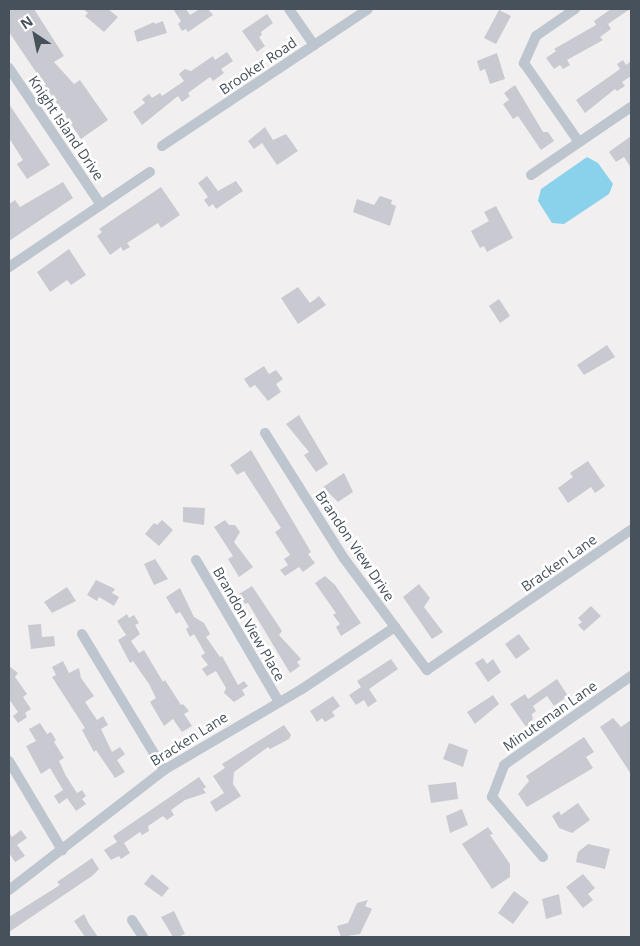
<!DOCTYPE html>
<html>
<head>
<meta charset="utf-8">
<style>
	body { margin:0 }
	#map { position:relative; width:640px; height:946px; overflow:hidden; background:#f1efef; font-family:"Open Sans",sans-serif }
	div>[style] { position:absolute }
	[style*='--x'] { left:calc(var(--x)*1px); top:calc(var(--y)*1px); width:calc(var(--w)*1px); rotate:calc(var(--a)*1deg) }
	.water>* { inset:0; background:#8ad2ec }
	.building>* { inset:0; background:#c9cad1 }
	.minor>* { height:10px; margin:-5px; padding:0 5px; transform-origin:5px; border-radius:5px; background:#bdc5ce }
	span { translate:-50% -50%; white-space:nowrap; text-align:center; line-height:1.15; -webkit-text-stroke:5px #fff; paint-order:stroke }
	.street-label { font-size:14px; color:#47515c }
	.frame { position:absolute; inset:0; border:10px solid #47515c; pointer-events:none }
	.north { position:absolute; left:10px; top:10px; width:50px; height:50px; -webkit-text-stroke:4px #fff; paint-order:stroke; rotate:326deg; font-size:14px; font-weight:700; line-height:20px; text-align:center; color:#47515c }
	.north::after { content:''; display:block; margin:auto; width:18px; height:22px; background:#47515c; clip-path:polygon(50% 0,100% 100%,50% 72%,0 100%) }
</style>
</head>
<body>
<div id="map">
	<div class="water">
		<div style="clip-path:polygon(587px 157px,598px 163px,613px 184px,609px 194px,564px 224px,552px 223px,538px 201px,541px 189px)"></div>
	</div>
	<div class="building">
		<div style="clip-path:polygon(9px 9px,34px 9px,64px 56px,54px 62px,74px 84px,80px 80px,108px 120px,81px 139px,9px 32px)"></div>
		<div style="clip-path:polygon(83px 9px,108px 9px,118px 17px,104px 32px,85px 16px,88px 13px)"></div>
		<div style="clip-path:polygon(173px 9px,186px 9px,190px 15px,200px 9px,208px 9px,213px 15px,188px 32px,186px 29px,182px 31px,178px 24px,181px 21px)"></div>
		<div style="clip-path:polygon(611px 9px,630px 9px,608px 24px,611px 29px,600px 37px,603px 40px,567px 60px,570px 65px,563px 69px,560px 65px,554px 69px,546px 58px,556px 51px,554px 49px,596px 25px,594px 21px)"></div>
		<div style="clip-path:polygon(499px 10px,511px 16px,496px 44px,484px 38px)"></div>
		<div style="clip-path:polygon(267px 14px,273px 23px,261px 32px,262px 35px,259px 37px,265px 46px,257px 52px,242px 31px)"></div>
		<div style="clip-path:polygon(163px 21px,167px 33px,137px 42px,134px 31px,154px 22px,155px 24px)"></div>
		<div style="clip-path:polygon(227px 52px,233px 61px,221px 69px,224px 73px,213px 81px,210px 77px,188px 93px,190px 96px,182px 102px,178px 96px,142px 125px,133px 112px,145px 103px,142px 99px,149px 94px,152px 98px,160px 93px,162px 96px,184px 81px,179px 74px,185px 69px,191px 71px,213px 56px,215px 60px)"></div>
		<div style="clip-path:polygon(497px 53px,505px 79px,490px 84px,485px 69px,480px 71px,477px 61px)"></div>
		<div style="clip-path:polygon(623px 60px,626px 65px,631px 61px,631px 76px,622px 82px,625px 86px,617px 91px,615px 89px,585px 113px,576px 100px,620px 69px,617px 64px)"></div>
		<div style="clip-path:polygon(515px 85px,543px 132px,548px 132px,554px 141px,541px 150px,518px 116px,513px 119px,503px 104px,509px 100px,504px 93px)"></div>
		<div style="clip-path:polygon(9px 104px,50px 165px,27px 179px,17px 164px,23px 160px,9px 138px)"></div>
		<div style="clip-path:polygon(265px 127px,273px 140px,286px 134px,298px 151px,277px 165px,262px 143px,254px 149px,248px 141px)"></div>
		<div style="clip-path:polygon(631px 136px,631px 168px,624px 157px,616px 162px,609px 152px)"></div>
		<div style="clip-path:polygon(207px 176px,218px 191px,236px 181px,243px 191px,216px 209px,213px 204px,209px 207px,204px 200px,208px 197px,198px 183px)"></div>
		<div style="clip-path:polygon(63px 182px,73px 198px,9px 241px,9px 204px,15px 200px,20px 207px)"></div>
		<div style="clip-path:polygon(161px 187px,180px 215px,161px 228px,158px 223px,127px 243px,130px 247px,123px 251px,121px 247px,110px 255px,97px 236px,102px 232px,99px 229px)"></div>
		<div style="clip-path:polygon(380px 196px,392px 200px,391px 204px,396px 206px,390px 226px,353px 212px,357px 199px,374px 205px)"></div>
		<div style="clip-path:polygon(496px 206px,513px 238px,487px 252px,484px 246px,480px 248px,471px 231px,489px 221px,484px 212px)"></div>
		<div style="clip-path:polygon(69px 249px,86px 275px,71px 285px,67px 280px,50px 292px,37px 272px)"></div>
		<div style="clip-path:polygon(298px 287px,310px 303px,319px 296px,326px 305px,298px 324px,281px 298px)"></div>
		<div style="clip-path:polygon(499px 299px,510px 316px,500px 323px,489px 306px)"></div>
		<div style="clip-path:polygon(607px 345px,615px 357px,584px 375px,577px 365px)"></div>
		<div style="clip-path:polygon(264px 366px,269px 374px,276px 370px,283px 379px,276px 384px,281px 392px,268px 401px,255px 385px,250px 388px,244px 379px)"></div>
		<div style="clip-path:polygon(299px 415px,328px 464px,316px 472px,304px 455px,309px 452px,286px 424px)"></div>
		<div style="clip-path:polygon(251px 450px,311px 552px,308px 554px,315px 563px,303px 572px,299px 567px,285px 576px,280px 570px,288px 565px,284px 559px,290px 555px,275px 532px,281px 528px,244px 471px,237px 475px,230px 465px)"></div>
		<div style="clip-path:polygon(588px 461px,605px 486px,595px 493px,591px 487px,568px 503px,558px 488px,573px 477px,570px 473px)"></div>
		<div style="clip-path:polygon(344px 473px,353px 492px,338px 502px,323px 487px)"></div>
		<div style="clip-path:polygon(183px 507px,205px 508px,204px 525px,183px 522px)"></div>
		<div style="clip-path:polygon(162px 520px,173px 530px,159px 546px,145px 534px,154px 523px,157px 525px)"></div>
		<div style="clip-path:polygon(225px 520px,229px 525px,235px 525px,240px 532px,234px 542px,253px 567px,239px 577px,228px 559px,233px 556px,214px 527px)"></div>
		<div style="clip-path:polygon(155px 559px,168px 579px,154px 585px,144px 564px)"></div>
		<div style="clip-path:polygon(325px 576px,335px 585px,361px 623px,341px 636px,336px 627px,340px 624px,333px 615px,336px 613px,315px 583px)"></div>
		<div style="clip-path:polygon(96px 580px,115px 589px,112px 593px,119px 597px,114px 606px,99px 597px,97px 601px,87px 595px)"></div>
		<div style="clip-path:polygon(419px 584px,430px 598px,424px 607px,443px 632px,432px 639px,403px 597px)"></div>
		<div style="clip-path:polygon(252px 586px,282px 631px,279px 635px,301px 659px,297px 662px,300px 666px,290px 673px,248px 603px,245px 604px,239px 594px)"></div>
		<div style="clip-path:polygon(67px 587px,76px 601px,52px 613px,44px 602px)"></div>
		<div style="clip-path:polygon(180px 588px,194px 617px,204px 623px,210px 634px,206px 637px,220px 657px,222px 656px,238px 685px,244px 681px,248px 686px,242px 690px,245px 695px,234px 702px,224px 693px,226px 688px,216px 671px,207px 676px,202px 669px,208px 665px,201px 656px,205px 653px,194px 634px,190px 637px,186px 629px,189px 627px,180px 612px,176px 614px,166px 597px)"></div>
		<div style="clip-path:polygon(591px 606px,601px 616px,584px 631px,578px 625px,582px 622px,578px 618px)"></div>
		<div style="clip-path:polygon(127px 614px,129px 618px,134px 615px,139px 623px,135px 625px,140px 634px,131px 641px,139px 653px,144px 650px,163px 682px,165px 680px,181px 705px,183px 704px,189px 711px,184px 714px,192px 726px,182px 732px,173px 719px,164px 726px,150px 702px,156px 698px,149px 684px,133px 661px,130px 663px,118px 640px,126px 635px,117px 621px)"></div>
		<div style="clip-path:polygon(41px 624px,42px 637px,54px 636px,55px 646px,31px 649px,28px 625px)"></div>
		<div style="clip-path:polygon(519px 634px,530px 649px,516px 659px,505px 644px)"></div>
		<div style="clip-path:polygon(483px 658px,487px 664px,493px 659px,501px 672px,488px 682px,475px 663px)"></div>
		<div style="clip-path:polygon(391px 659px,398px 669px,369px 689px,377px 701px,368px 707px,364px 700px,356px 705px,349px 695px,361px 687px,357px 681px)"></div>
		<div style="clip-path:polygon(63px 661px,69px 673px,79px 668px,81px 678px,94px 696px,85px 702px,97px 720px,103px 716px,108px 725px,101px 729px,112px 752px,120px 747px,125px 754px,117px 760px,125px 772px,115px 778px,96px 750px,94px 752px,82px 730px,85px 728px,52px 677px,56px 675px,52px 667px)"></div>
		<div style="clip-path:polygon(9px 666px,18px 673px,15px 677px,27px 694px,23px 697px,31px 709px,25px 713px,27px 717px,18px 723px,13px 716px,18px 712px,9px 699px)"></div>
		<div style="clip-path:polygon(557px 679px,568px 696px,554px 706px,547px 696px,533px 706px,536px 711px,532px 714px,533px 722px,526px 727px,510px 704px,525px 694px,528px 699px)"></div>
		<div style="clip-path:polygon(493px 695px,499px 704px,475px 724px,467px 712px)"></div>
		<div style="clip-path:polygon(333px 696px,340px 706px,332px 712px,335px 716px,325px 722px,322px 718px,317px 722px,310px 711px)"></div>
		<div style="clip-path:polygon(613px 718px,621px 727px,631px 720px,631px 774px,600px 727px)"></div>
		<div style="clip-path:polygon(40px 723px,47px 734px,51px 732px,56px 740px,54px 742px,64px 758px,59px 761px,66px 776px,77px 793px,82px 790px,86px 796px,82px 799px,86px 804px,76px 811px,67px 798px,59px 804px,54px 796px,63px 790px,50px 768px,41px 774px,26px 746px,36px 741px,29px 729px)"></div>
		<div style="clip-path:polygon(284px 725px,291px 735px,289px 739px,270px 749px,268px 747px,234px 772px,233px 784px,241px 796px,216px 812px,210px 802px,224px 793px,213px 776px,225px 768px,222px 764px)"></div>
		<div style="clip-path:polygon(584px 737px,594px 752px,586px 757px,593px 768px,527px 807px,518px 794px,529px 781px,526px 776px)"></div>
		<div style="clip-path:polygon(449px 743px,468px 750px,463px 767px,443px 759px)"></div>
		<div style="clip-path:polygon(199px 777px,206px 787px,203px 789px,206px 793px,185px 800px,171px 810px,174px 815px,167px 820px,163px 816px,148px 826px,149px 831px,142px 835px,140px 832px,124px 843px,130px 853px,121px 859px,119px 856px,111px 860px,104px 850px,117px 842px,113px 836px)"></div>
		<div style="clip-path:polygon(456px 782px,458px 799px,431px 803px,428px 785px)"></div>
		<div style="clip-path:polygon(578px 803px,590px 820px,572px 833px,559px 828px,552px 816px,559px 811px,561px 815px)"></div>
		<div style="clip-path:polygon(462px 809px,468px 825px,450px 833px,446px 816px)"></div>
		<div style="clip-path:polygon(488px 827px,493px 834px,490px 835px,510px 864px,510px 877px,492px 889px,462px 844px)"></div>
		<div style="clip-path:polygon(21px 830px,27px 838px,17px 845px,25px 856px,15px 862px,9px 853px,9px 832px,12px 837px)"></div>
		<div style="clip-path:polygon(588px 844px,610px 849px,605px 869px,576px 862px,578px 852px)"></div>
		<div style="clip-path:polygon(92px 858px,99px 869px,92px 876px,9px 932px,9px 917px,60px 885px,57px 882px)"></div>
		<div style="clip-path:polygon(152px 874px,169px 888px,162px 897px,144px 884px)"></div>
		<div style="clip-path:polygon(583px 874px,595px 888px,588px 894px,593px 900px,583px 908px,566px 887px)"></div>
		<div style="clip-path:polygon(514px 891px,529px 902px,513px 924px,498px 913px)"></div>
		<div style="clip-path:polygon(559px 894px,562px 914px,546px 919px,542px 899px)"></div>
		<div style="clip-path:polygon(368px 900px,365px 906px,372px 909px,360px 934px,341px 937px,337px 926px,348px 923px,357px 903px)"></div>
		<div style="clip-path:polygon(174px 911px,185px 934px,178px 937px,173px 937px,161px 917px)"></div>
		<div style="clip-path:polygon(84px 914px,89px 924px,98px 937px,85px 937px,74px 921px)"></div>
	</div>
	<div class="minor">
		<div style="--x:289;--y:9;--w:44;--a:55.2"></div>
		<div style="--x:575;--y:9;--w:47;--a:145.3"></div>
		<div style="--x:536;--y:36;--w:30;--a:114"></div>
		<div style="--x:524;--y:63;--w:96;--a:55.2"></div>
		<div style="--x:9;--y:68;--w:165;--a:56.1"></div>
		<div style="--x:162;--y:146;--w:247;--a:-33.6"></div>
		<div style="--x:531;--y:175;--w:121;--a:-34.2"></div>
		<div style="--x:9;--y:267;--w:170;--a:-34"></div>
		<div style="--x:265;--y:433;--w:146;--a:57.8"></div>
		<div style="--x:343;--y:557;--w:141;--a:53.4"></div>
		<div style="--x:427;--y:670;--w:247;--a:-34.5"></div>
		<div style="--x:196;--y:560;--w:164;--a:59.7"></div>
		<div style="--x:82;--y:634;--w:159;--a:58.9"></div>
		<div style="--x:9;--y:761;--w:104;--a:59.2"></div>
		<div style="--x:543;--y:857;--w:79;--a:-130.4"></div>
		<div style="--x:492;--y:797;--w:34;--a:-69"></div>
		<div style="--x:504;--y:765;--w:155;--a:-35"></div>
		<div style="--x:9;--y:890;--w:196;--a:-37.7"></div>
		<div style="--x:164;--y:770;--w:160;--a:-30.4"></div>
		<div style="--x:302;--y:689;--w:112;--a:-33.7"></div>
		<div style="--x:132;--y:920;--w:20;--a:57"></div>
	</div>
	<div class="street-label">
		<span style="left:258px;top:66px;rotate:-34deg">Brooker Road</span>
		<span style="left:66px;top:128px;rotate:56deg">Knight Island Drive</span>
		<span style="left:355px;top:546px;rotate:56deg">Brandon View Drive</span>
		<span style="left:559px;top:563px;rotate:-35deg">Bracken Lane</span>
		<span style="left:249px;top:624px;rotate:60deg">Brandon View Place</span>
		<span style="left:550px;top:716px;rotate:-35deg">Minuteman Lane</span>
		<span style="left:189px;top:739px;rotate:-32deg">Bracken Lane</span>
	</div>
	<div class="frame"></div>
	<div class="north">N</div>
</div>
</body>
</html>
